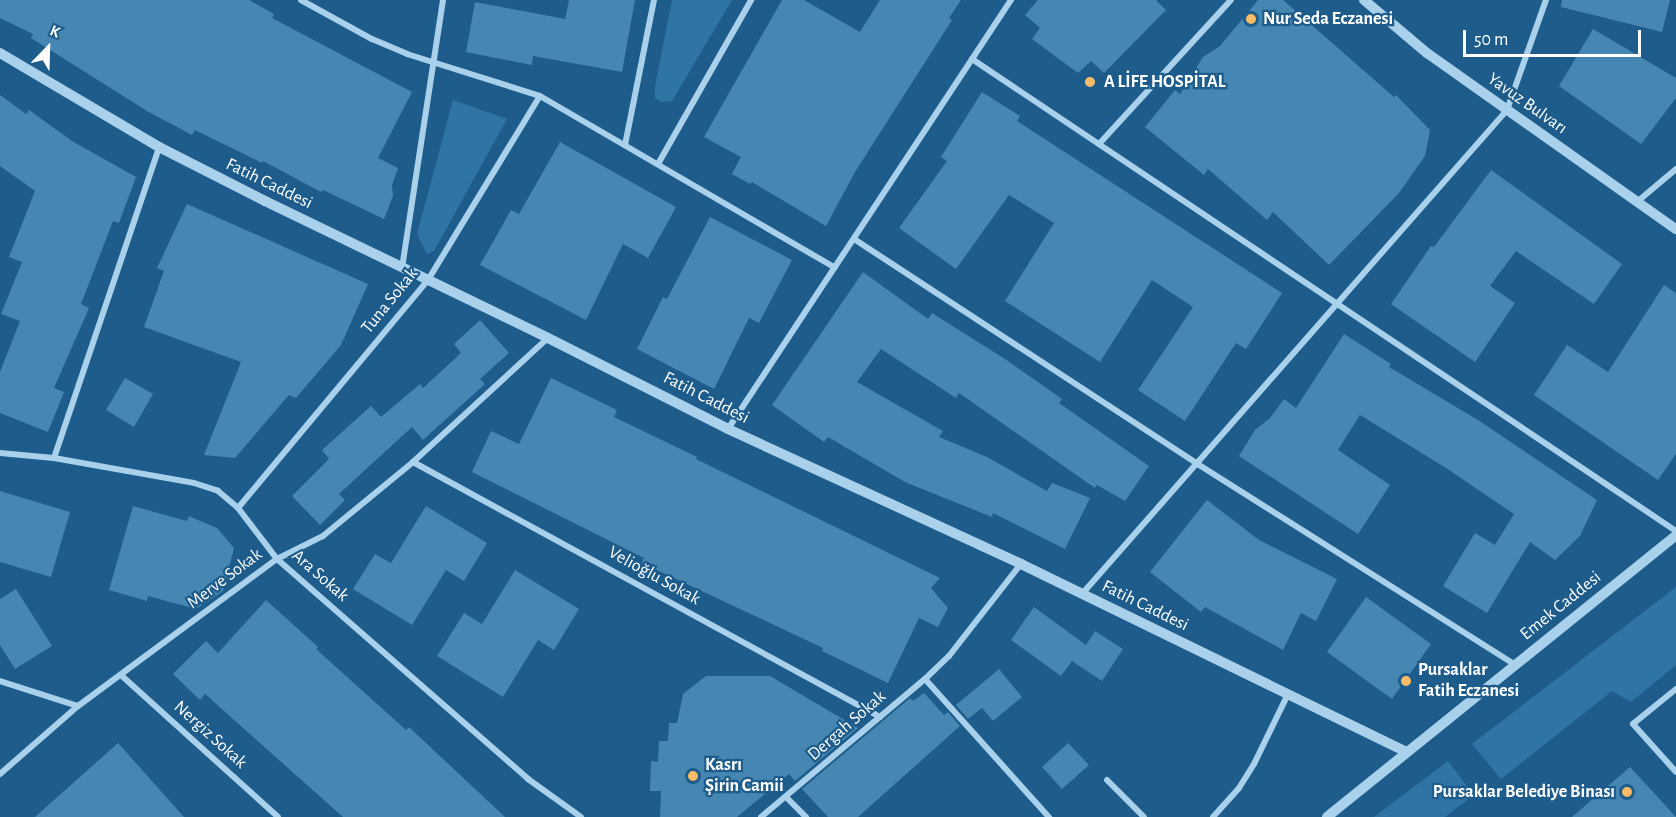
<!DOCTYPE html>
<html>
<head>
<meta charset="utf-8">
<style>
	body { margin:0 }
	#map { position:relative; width:1676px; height:817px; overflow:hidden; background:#1d5c8b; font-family:"Alegreya Sans",sans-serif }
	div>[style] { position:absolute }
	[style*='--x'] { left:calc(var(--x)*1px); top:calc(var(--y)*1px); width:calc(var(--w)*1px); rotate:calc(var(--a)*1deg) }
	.green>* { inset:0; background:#2e75a6 }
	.building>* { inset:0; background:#4686b2 }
	.minor>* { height:6px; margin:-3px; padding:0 3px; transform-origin:3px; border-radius:3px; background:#a9d1ec }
	.tertiary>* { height:10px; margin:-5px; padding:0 5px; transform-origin:5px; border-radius:5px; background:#a9d1ec }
	.dots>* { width:16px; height:16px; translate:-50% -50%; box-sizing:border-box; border:3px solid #1d5c8b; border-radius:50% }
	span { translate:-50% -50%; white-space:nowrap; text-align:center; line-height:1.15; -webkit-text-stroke:4.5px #1d5c8b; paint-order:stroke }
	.poi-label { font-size:18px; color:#fff; font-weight:700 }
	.left { translate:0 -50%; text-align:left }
	.right { translate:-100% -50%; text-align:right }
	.street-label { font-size:18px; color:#fff }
	.north { position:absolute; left:18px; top:18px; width:60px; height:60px; -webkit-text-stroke:4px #1d5c8b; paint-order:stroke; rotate:23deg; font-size:16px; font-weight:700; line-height:24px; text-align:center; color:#fff }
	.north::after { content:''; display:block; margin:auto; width:21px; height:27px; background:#fff; clip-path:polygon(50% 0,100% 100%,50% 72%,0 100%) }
	.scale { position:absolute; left:1463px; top:30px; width:178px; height:27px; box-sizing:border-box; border:3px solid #fff; border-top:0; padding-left:8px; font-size:18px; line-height:21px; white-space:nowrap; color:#fff; -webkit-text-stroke:4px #1d5c8b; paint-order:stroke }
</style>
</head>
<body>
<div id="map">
	<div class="green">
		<div style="clip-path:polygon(672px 0,732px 0,672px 101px,661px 102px,655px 98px,655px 86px)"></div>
		<div style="clip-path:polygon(453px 100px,507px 119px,434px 251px,427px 254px,417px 234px)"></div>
		<div style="clip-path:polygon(1676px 587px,1676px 665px,1631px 702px,1612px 691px,1501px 779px,1472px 744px)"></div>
		<div style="clip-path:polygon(1448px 761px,1474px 795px,1445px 817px,1374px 817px)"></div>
	</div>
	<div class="building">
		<div style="clip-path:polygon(0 0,249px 0,274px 14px,272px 18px,412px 92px,378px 158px,398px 168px,392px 185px,393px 196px,384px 219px,323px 190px,321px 192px,263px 161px,262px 163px,195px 130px,192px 135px,147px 111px,31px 38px,33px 34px,0 18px)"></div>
		<div style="clip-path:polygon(569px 0,635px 0,622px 72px,533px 56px,532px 65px,466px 52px,475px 2px,565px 19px)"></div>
		<div style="clip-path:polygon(782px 0,804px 0,860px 32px,880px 0,961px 0,949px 18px,952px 20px,855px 172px,826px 226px,752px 182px,750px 184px,732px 174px,741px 157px,704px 137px)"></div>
		<div style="clip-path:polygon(1038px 0,1156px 0,1166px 10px,1104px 73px,1091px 61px,1078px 73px,1032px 39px,1040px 28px,1025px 15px)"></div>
		<div style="clip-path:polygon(1258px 0,1283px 0,1394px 97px,1396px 95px,1430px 130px,1425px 156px,1399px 193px,1329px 265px,1273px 212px,1267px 220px,1208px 169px,1204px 175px,1145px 127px,1175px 90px,1180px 94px,1203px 57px,1220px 46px)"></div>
		<div style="clip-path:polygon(1562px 0,1670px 0,1662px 32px,1561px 7px)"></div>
		<div style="clip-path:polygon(1593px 29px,1676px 78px,1676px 98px,1641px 144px,1559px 86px)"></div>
		<div style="clip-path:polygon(982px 92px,1020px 116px,1017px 121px,1282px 293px,1246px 349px,1236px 343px,1185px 421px,1138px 390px,1193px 307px,1152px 280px,1100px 362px,1005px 301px,1054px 223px,1009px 195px,956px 269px,899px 228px,947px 161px,941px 157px)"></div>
		<div style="clip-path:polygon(0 95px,26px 114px,29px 110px,72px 141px,136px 177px,119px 223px,113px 221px,81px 304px,89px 308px,54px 388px,64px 392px,48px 432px,0 413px,0 372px,20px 321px,1px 314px,22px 262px,9px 257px,35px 191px,0 166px)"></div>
		<div style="clip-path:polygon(560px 142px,676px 207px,648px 258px,623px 244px,586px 320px,480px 265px,511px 210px,519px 214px)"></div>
		<div style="clip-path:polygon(1491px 170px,1622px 264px,1594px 304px,1516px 251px,1490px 286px,1515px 303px,1475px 362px,1391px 304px,1431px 246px,1434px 247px)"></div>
		<div style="clip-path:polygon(187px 204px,368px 284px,341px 345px,296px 398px,289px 395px,235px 458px,204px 455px,241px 362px,144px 327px,164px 271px,157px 268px)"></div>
		<div style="clip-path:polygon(710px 217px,792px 260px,759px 323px,749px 318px,714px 389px,637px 349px,663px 297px,667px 299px)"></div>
		<div style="clip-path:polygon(863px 272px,928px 319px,932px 313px,1005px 359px,1062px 399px,1059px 403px,1149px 466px,1125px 501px,1097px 485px,1095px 488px,959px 393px,956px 398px,881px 349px,857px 382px,943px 431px,939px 437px,987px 457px,1047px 491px,1052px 483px,1090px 498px,1065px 549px,993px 513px,992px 517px,905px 482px,828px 437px,824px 442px,772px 405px)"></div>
		<div style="clip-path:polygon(1664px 285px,1676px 293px,1676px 454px,1658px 480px,1534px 395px,1567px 345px,1608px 372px)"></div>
		<div style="clip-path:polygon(480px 320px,509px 353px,480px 379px,485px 384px,423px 440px,412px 427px,339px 494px,345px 500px,320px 525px,292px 496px,329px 459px,322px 450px,371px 406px,381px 417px,420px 384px,423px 388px,461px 353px,454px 344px)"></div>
		<div style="clip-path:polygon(1344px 334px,1391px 364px,1389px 367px,1478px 420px,1597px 500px,1580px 536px,1555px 560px,1530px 542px,1487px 613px,1443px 586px,1475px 533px,1495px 545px,1514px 514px,1446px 468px,1360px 415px,1338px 450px,1390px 485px,1358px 534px,1239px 456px,1255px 430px,1270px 418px,1284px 399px,1296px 408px)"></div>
		<div style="clip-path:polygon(125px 378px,153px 394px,134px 427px,106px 410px)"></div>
		<div style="clip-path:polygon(551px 378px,617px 410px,614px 417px,697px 457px,696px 459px,940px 578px,931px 588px,948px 608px,938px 627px,919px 618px,888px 683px,822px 651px,823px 648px,642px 563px,644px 558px,472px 472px,491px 431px,519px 444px)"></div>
		<div style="clip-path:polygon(0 491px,70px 512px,51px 577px,0 562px)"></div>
		<div style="clip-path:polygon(1207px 500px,1259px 540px,1337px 579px,1316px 621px,1301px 613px,1283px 650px,1205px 607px,1201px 612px,1150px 572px)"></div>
		<div style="clip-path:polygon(133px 506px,187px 521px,189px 516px,217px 528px,234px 548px,223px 591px,196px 609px,148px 596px,147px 601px,109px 590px)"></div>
		<div style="clip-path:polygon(426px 506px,487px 543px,464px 581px,446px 570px,412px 625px,353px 589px,375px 554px,391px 563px)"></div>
		<div style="clip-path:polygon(515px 570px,579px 609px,554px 650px,538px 640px,503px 697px,437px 656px,464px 613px,482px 624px)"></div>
		<div style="clip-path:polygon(16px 589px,52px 646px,15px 669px,0 645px,0 599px)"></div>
		<div style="clip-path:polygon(1366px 597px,1431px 644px,1392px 699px,1327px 652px)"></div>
		<div style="clip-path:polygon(266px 600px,318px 647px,316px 649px,406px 730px,409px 727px,505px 817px,343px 817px,205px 694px,200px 700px,173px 674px,206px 641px,218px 653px)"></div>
		<div style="clip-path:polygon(1034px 607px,1086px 645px,1095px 631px,1123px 649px,1102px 681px,1072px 661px,1061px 676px,1011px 640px)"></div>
		<div style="clip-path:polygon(999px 669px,1022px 697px,993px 721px,982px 708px,968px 719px,956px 705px)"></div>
		<div style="clip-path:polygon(706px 676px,770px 676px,858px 728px,795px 781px,789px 774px,737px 817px,660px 817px,661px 791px,650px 791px,651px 761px,658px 762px,659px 741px,668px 741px,669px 723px,677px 723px,683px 694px)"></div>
		<div style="clip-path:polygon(924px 693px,944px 715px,948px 712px,960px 726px,858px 817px,828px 817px,802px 789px,910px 698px,913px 701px)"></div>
		<div style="clip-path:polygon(118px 743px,184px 817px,35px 817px)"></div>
		<div style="clip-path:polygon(1068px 743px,1089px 765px,1062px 789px,1042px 767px)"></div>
		<div style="clip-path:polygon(1630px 767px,1676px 817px,1572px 817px)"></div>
	</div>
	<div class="minor">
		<div style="--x:301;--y:0;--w:81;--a:28.8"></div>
		<div style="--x:372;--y:39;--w:38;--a:23"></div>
		<div style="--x:407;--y:54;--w:139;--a:17.5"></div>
		<div style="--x:540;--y:96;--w:341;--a:30.2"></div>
		<div style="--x:972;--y:59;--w:848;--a:33.84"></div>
		<div style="--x:1099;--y:144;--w:195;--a:-47.5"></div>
		<div style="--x:625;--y:145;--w:148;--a:-78.7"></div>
		<div style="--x:658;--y:164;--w:189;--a:-60.4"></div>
		<div style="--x:1638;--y:201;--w:50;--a:-40.1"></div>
		<div style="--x:854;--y:239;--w:409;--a:33.2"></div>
		<div style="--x:1196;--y:463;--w:378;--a:32.3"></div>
		<div style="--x:402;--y:268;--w:271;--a:-81.3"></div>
		<div style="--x:728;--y:429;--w:514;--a:-56.59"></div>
		<div style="--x:0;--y:453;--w:54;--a:5.3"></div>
		<div style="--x:54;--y:458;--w:142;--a:10.1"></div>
		<div style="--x:194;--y:483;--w:25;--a:18"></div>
		<div style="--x:218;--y:491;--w:26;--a:40"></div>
		<div style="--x:238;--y:508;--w:64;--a:52.6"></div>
		<div style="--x:277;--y:559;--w:334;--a:41.2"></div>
		<div style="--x:528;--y:779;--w:65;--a:35.6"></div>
		<div style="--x:54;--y:458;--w:328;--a:-71.3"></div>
		<div style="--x:413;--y:462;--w:532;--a:28.64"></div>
		<div style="--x:238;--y:508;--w:297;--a:-50.2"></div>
		<div style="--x:428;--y:280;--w:215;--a:-58.7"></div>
		<div style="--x:1082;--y:594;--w:644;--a:-48.71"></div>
		<div style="--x:1507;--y:110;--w:117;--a:-70.5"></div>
		<div style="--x:122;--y:676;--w:210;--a:42.1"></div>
		<div style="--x:925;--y:679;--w:186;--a:48.1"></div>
		<div style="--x:0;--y:681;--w:82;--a:17.8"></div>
		<div style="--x:1676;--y:689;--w:55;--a:140.9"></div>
		<div style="--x:1633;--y:724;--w:64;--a:48.1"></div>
		<div style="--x:0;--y:774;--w:103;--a:-41.1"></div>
		<div style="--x:78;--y:706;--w:247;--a:-36.5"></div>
		<div style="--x:277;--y:559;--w:51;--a:-26.6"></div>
		<div style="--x:323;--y:536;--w:117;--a:-39.4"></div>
		<div style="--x:413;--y:462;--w:183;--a:-42.6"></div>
		<div style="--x:1107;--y:780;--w:52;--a:45"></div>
		<div style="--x:787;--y:798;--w:27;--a:45"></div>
		<div style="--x:761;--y:817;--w:214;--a:-40.1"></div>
		<div style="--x:925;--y:679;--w:33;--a:-44"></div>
		<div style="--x:949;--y:656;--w:117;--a:-52"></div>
		<div style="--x:1213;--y:817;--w:39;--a:-48"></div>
		<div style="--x:1239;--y:788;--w:28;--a:-58"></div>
		<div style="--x:1254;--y:764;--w:78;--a:-64.1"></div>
	</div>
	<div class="tertiary">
		<div style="--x:1364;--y:0;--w:82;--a:40.1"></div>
		<div style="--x:1427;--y:53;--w:305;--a:35.3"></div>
		<div style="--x:0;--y:53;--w:185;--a:30.6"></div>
		<div style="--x:159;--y:147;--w:119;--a:27"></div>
		<div style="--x:265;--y:201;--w:314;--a:25.8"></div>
		<div style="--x:548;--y:338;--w:202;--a:26.8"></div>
		<div style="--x:728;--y:429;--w:323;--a:24.7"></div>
		<div style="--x:1021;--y:564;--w:429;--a:26"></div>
		<div style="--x:1327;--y:817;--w:449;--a:-38.9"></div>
	</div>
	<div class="dots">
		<div style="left:1251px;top:19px;background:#fbbc68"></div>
		<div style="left:1090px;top:82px;background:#fbbc68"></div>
		<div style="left:1406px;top:681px;background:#fbbc68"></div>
		<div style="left:693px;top:776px;background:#fbbc68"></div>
		<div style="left:1627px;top:792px;background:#fbbc68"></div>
	</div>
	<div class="poi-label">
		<span class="left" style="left:1263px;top:19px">Nur Seda Eczanesi</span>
		<span class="left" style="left:1104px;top:82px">A LİFE HOSPİTAL</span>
		<span class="left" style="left:1418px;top:681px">Pursaklar<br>Fatih Eczanesi</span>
		<span class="left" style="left:705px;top:776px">Kasrı<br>Şirin Camii</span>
		<span class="right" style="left:1615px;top:792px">Pursaklar Belediye Binası</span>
	</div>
	<div class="street-label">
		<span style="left:1527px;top:104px;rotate:35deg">Yavuz Bulvarı</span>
		<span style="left:269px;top:184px;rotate:26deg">Fatih Caddesi</span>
		<span style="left:390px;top:301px;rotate:-51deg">Tuna Sokak</span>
		<span style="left:706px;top:398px;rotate:27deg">Fatih Caddesi</span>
		<span style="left:320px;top:576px;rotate:41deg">Ara Sokak</span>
		<span style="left:654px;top:576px;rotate:29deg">Velioğlu Sokak</span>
		<span style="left:225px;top:579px;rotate:-37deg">Merve Sokak</span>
		<span style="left:1145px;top:606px;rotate:26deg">Fatih Caddesi</span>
		<span style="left:1561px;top:606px;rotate:-39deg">Emek Caddesi</span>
		<span style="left:847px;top:726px;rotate:-41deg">Dergah Sokak</span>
		<span style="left:210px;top:735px;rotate:42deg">Nergiz Sokak</span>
	</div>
	<div class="north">K</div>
	<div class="scale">50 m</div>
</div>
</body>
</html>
